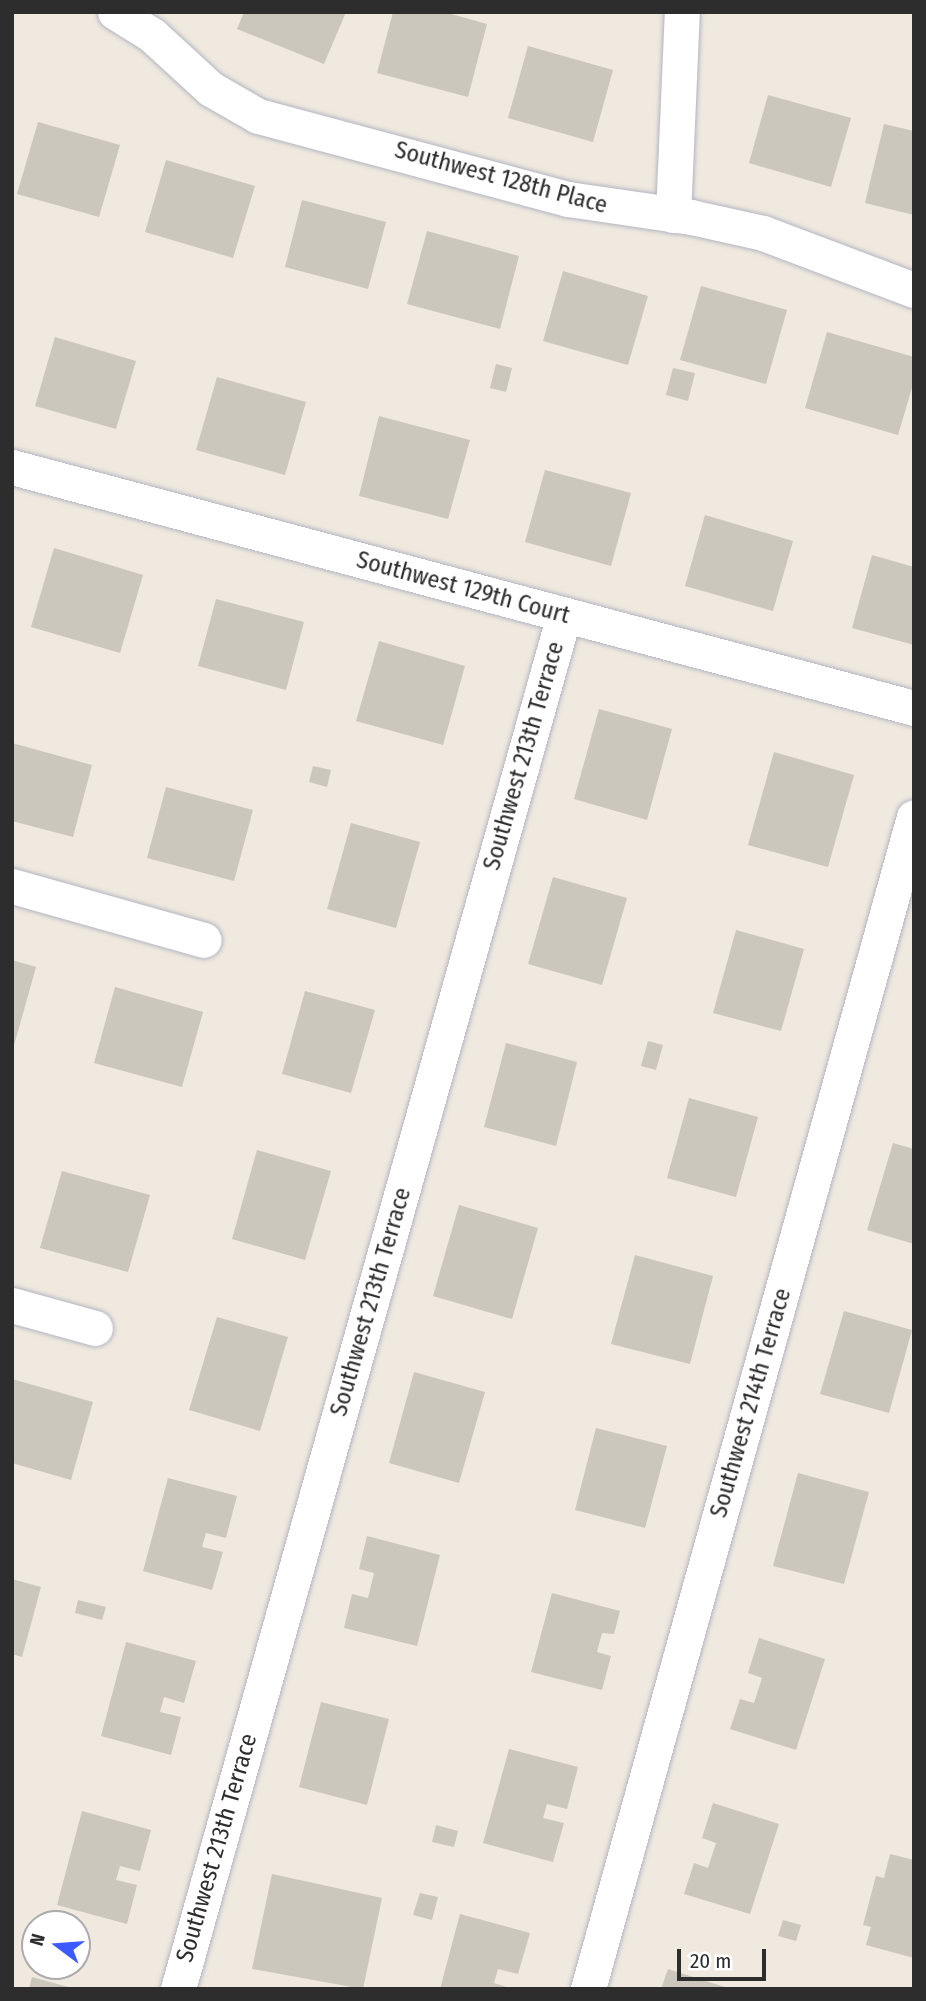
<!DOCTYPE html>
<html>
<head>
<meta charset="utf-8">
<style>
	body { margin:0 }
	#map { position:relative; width:926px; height:2001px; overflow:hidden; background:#efe9df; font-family:"Fira Sans Condensed",sans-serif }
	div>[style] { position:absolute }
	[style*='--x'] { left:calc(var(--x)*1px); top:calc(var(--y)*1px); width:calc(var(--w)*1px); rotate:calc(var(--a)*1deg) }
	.building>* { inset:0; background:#cbc7bd }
	.roads { filter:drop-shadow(0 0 2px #b3b5c1) drop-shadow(0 0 2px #b3b5c1) }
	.street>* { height:35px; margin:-17.5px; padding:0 17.5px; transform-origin:17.5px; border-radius:17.5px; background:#fff }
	span { translate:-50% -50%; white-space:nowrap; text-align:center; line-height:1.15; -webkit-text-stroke:5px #fff; paint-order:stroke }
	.street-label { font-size:24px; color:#2d2d2d }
	.frame { position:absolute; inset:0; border:14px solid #2d2d2d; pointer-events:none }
	.north { position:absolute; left:21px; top:1910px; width:70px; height:70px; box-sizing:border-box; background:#fff; border:2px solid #ababab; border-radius:50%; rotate:286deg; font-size:19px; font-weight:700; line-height:28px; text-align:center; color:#2d2d2d }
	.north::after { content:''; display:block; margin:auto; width:24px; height:32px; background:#3c5aff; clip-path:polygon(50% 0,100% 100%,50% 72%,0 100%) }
	.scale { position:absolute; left:677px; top:1949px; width:89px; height:32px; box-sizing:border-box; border:4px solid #2d2d2d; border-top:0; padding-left:9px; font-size:21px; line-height:24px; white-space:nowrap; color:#2d2d2d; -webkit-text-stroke:5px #fff; paint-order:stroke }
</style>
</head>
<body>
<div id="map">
	<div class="building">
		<div style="clip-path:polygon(244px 12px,346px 12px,324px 64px,237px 29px)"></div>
		<div style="clip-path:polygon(393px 12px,444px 12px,487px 24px,468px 97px,377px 73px)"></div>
		<div style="clip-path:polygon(528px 46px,613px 70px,593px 142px,508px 118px)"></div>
		<div style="clip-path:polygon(768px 95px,851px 118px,831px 187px,749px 163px)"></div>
		<div style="clip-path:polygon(38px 122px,120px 145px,99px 217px,17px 194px)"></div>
		<div style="clip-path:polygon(884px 124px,914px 131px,914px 215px,865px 203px)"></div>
		<div style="clip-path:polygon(166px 160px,255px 186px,233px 258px,145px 232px)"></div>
		<div style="clip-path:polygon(302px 200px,386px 222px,368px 289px,285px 267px)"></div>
		<div style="clip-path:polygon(427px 231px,519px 256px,500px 329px,407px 304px)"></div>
		<div style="clip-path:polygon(563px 271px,648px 296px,628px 365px,543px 341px)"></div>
		<div style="clip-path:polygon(701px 286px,787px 310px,766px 384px,680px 360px)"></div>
		<div style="clip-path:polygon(827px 332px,914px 357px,914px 381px,898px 435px,805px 408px)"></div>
		<div style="clip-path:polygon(55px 337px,136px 361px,116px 429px,35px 406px)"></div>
		<div style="clip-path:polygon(496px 364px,512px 368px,506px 392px,490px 388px)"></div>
		<div style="clip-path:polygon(673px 368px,695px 373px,688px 401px,666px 395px)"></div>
		<div style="clip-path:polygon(217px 377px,306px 402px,285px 475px,196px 450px)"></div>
		<div style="clip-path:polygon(379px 416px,470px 440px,448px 519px,359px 496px)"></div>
		<div style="clip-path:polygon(545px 470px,631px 493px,611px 566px,525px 542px)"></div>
		<div style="clip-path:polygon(705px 515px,793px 541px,773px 611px,685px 586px)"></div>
		<div style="clip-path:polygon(54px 548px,143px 575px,120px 653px,31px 627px)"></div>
		<div style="clip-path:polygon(872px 555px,914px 567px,914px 645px,852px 628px)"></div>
		<div style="clip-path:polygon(216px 599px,304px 622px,286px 690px,198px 666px)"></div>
		<div style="clip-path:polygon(379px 641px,465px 666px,443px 745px,356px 721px)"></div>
		<div style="clip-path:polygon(599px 709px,672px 729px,647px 820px,574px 799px)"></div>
		<div style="clip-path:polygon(12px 743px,92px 765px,73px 837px,12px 821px)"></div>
		<div style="clip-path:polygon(774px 752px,854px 775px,828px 867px,748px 845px)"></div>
		<div style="clip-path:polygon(313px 766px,331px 770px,327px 787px,309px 782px)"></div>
		<div style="clip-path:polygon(166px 787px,253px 810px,234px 881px,147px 858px)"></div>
		<div style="clip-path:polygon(351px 823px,420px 842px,396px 928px,327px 909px)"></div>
		<div style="clip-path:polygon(553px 877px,627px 898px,602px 985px,528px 964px)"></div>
		<div style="clip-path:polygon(736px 930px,804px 949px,781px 1031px,713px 1013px)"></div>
		<div style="clip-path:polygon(12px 960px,36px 967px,13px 1049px,12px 1048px)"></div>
		<div style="clip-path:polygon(115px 987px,203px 1012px,182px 1087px,94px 1063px)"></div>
		<div style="clip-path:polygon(305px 991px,375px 1010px,351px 1093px,282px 1074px)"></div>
		<div style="clip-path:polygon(648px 1041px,663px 1045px,656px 1070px,641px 1066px)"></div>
		<div style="clip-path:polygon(506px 1043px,577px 1062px,556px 1146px,484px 1127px)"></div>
		<div style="clip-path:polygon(689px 1098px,758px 1117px,736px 1197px,667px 1178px)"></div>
		<div style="clip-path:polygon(893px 1143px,914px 1149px,914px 1244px,867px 1230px)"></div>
		<div style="clip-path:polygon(257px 1150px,331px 1171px,305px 1260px,232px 1239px)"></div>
		<div style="clip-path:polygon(62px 1171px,150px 1195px,128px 1272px,40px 1248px)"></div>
		<div style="clip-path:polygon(459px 1205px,538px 1228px,512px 1319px,433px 1296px)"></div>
		<div style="clip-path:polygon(635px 1255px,713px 1276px,690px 1364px,611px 1344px)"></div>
		<div style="clip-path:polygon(844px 1311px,912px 1330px,889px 1413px,820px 1394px)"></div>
		<div style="clip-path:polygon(217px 1317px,288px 1337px,260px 1431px,189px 1410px)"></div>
		<div style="clip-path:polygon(414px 1372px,485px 1392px,459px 1483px,389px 1463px)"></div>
		<div style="clip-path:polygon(12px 1379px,93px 1402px,71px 1480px,12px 1463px)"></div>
		<div style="clip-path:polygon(596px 1428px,667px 1446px,645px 1528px,575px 1510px)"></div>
		<div style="clip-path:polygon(798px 1473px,869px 1492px,844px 1584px,773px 1566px)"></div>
		<div style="clip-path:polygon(168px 1478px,237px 1496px,226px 1538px,206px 1533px,202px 1547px,223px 1552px,212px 1590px,143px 1571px)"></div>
		<div style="clip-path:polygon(367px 1536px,440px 1555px,417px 1646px,344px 1628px,352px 1594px,368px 1598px,374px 1573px,359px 1569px)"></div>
		<div style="clip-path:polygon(12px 1579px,41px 1587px,22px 1657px,12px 1654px)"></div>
		<div style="clip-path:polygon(552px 1593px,620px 1611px,614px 1634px,602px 1633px,597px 1652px,611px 1656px,602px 1690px,531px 1672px)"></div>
		<div style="clip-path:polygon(78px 1600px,106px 1607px,102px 1620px,75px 1613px)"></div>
		<div style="clip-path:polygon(759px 1638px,825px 1659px,796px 1750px,730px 1729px,740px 1699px,754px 1703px,762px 1678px,748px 1673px)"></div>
		<div style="clip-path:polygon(126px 1642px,196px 1661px,184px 1703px,164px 1697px,160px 1712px,181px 1717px,171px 1755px,101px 1736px)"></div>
		<div style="clip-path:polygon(321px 1702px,389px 1719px,367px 1805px,299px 1787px)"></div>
		<div style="clip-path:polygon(509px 1749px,578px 1767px,567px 1809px,547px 1804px,543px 1818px,564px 1823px,553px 1862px,483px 1843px)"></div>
		<div style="clip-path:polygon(713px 1803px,779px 1824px,750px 1914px,684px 1894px,694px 1863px,708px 1868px,716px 1843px,702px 1838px)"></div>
		<div style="clip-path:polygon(82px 1811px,151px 1830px,140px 1871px,120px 1866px,116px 1880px,137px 1885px,127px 1924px,57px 1905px)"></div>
		<div style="clip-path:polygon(436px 1825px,458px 1831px,454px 1847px,432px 1842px)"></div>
		<div style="clip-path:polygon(890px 1854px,914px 1860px,914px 1958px,866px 1945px,871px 1927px,863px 1925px,876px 1876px,884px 1878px)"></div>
		<div style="clip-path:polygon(272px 1874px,382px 1898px,363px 1989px,252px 1969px)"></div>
		<div style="clip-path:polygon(420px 1893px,438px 1897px,432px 1920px,413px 1915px)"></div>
		<div style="clip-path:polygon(460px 1914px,530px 1933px,518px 1974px,498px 1969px,494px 1983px,513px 1989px,440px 1989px)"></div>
		<div style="clip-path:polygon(783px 1920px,801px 1925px,796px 1941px,778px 1936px)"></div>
		<div style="clip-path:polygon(668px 1969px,728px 1988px,727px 1989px,661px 1989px)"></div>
		<div style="clip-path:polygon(32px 1977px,72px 1988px,72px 1989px,29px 1989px)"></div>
	</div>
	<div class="roads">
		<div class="street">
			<div style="--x:115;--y:12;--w:44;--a:31.9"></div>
			<div style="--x:152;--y:35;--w:80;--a:42.5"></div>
			<div style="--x:211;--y:89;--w:54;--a:29.9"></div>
			<div style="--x:258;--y:116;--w:321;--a:15"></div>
			<div style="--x:568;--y:199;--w:124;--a:8.3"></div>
			<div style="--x:691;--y:217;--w:74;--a:12.5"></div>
			<div style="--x:763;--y:233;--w:161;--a:20.7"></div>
			<div style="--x:673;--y:215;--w:203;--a:-87.5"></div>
			<div style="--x:12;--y:467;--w:934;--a:14.96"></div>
			<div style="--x:12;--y:886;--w:199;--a:15.7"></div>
			<div style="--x:12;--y:1305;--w:86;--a:15.5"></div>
			<div style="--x:178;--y:1989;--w:1427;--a:-74.31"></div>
			<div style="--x:588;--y:1989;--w:1216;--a:-74.46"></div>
		</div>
	</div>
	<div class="street-label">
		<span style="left:501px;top:178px;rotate:15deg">Southwest 128th Place</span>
		<span style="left:463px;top:588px;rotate:15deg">Southwest 129th Court</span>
		<span style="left:524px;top:756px;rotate:-74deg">Southwest 213th Terrace</span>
		<span style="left:371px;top:1302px;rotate:-74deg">Southwest 213th Terrace</span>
		<span style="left:751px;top:1403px;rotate:-74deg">Southwest 214th Terrace</span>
		<span style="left:217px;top:1848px;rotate:-74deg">Southwest 213th Terrace</span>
	</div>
	<div class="frame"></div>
	<div class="north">N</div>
	<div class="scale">20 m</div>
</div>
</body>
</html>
